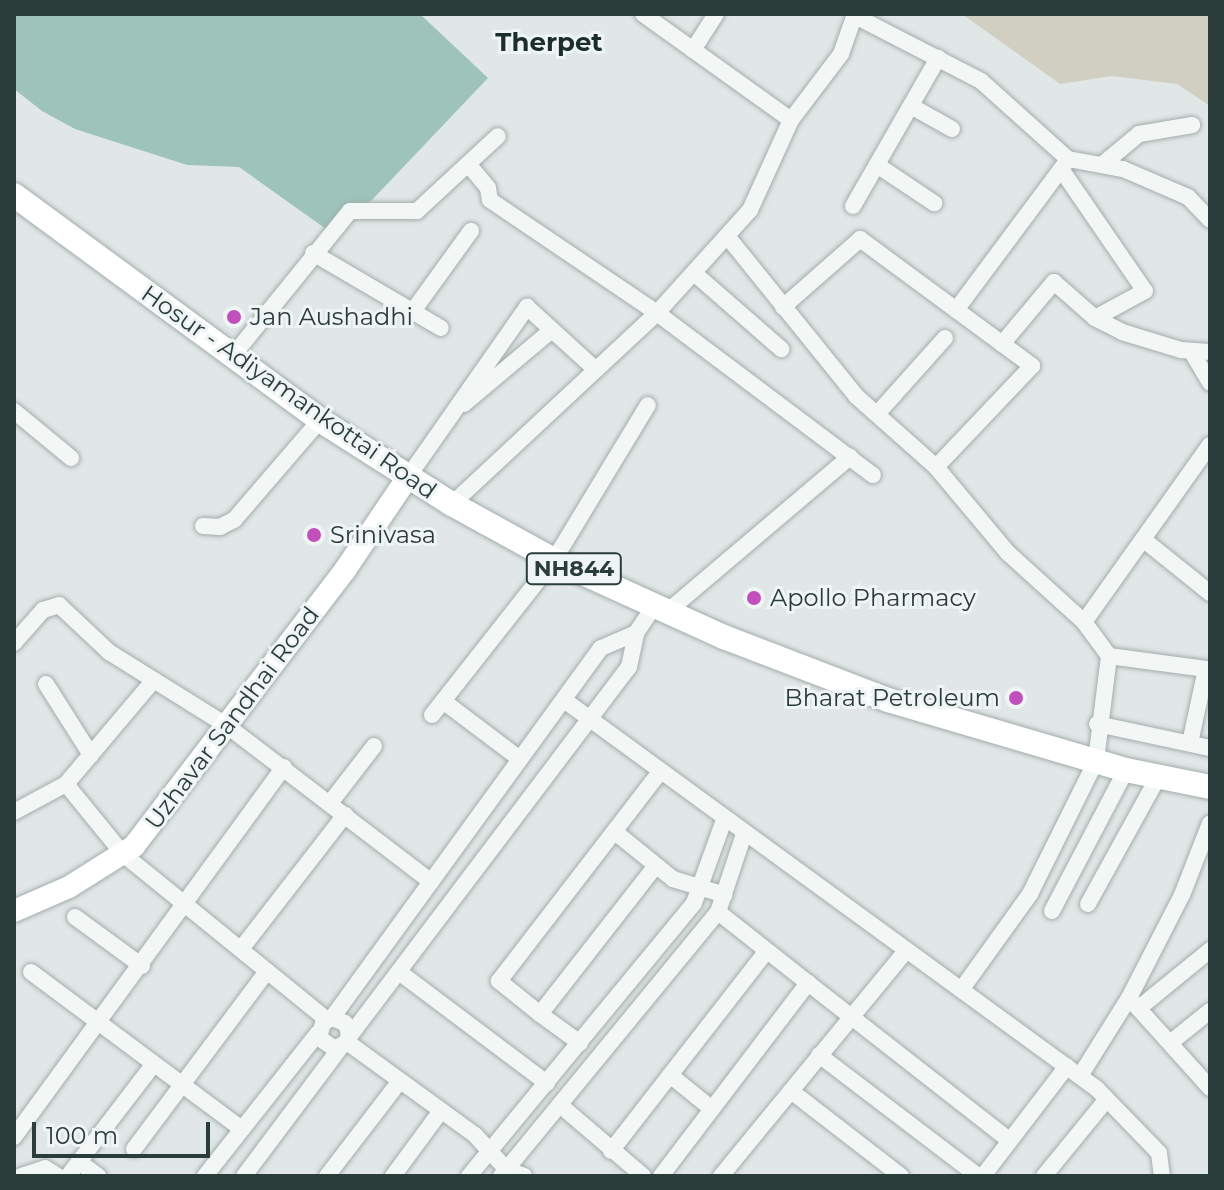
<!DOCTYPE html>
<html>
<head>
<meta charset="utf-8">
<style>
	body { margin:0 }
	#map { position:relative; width:1224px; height:1190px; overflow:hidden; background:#e0e7e6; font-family:Montserrat,sans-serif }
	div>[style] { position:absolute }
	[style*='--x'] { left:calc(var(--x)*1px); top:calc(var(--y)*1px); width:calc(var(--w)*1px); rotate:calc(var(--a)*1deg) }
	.green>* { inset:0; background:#d0cfc2 }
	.water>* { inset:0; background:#9ec4b9 }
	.roads { filter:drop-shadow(0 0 2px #a2adac) drop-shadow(0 0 2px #a2adac) }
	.minor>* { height:16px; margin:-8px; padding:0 8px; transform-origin:8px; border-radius:8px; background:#f2f6f5 }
	.major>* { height:22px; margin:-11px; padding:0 11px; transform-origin:11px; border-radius:11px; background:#fff }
	.highway>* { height:24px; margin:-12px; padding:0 12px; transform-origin:12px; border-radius:12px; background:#fff }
	.dots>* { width:22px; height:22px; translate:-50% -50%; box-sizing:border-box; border:4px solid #eff5f4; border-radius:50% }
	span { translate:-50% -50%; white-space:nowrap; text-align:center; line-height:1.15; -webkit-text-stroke:6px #eff5f4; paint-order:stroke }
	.shield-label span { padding:2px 6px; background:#eff5f4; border:2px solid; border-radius:6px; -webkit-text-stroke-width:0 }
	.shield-label { font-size:22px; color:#2a3d3a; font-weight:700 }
	.poi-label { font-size:24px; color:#2a3d3a }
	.left { translate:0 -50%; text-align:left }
	.right { translate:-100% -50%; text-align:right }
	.street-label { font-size:24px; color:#2a3d3a }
	.neighbourhood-label { font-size:26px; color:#1c2e2b; font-weight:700 }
	.frame { position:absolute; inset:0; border:16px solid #2a3d3a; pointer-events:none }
	.scale { position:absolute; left:32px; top:1122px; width:178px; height:36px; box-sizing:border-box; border:4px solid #2a3d3a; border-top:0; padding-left:10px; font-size:24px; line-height:28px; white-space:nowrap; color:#2a3d3a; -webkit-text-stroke:6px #eff5f4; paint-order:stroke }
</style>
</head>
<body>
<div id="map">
	<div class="green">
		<div style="clip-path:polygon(962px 14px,1210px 14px,1210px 106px,1177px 84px,1112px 76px,1060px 84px)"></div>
	</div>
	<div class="water">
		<div style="clip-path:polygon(14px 14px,420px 14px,488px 78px,371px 201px,326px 229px,239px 167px,187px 165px,75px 129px,42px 111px,14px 89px)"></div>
	</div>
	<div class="roads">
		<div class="minor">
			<div style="--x:857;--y:17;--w:140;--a:27.3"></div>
			<div style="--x:981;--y:81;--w:117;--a:41.9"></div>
			<div style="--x:1068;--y:159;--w:56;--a:10.3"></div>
			<div style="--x:1123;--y:169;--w:71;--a:23.3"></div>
			<div style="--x:1188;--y:197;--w:32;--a:46"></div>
			<div style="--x:693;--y:50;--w:43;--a:-57.4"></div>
			<div style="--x:911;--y:106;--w:47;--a:29.3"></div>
			<div style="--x:791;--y:120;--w:83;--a:-52.9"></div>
			<div style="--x:841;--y:54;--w:42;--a:-70.7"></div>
			<div style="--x:468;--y:164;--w:31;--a:50"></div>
			<div style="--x:488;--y:188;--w:12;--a:81"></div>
			<div style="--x:490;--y:200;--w:202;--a:34.1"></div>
			<div style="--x:657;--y:313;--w:270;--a:36.9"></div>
			<div style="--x:1103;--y:164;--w:47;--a:-39.8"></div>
			<div style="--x:1139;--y:134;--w:54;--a:-9.6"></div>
			<div style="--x:877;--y:165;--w:69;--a:33.7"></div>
			<div style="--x:1061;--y:169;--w:148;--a:55.5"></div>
			<div style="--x:1145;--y:291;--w:57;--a:151.6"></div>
			<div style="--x:853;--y:206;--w:171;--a:-60.1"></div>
			<div style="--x:727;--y:236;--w:206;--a:51.1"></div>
			<div style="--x:856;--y:396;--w:107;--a:41.6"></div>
			<div style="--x:936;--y:467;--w:112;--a:50.1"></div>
			<div style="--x:1008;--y:553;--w:103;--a:42.2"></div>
			<div style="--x:1084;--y:622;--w:42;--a:53.7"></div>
			<div style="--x:1109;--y:656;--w:106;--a:97.1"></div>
			<div style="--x:1096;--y:761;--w:148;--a:116.4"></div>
			<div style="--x:1030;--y:894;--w:118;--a:125.7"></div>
			<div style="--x:313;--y:253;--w:148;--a:30.4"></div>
			<div style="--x:694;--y:273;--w:116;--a:41.1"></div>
			<div style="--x:783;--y:307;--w:103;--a:-41.4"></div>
			<div style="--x:860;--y:239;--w:214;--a:36.4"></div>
			<div style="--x:1032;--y:366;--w:139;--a:133.5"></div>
			<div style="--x:956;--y:310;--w:182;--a:-53.3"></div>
			<div style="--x:413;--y:311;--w:99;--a:-54.1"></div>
			<div style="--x:1002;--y:344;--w:81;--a:-50"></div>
			<div style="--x:1054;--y:282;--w:55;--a:41.3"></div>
			<div style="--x:1095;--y:318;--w:30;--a:27"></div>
			<div style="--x:1122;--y:332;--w:62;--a:17"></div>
			<div style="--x:1181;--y:350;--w:29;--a:4"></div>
			<div style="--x:1191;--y:351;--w:37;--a:59"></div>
			<div style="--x:231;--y:358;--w:189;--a:-51"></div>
			<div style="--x:350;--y:211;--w:67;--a:0"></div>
			<div style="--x:417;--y:211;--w:110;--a:-42.8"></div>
			<div style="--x:464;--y:404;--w:115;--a:-40.1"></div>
			<div style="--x:14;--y:411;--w:74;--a:39.5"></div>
			<div style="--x:877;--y:414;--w:102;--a:-48.2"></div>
			<div style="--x:408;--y:477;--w:208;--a:-55"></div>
			<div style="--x:527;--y:307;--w:93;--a:42.4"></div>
			<div style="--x:452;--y:504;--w:280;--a:-43"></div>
			<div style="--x:657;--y:313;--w:139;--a:-47.9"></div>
			<div style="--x:750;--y:210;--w:99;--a:-65.5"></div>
			<div style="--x:791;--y:120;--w:182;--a:-144.4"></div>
			<div style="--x:203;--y:526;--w:17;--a:3"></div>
			<div style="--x:220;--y:527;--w:16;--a:-27"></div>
			<div style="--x:234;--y:520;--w:132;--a:-49.3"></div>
			<div style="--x:1144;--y:540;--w:85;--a:38.8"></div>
			<div style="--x:667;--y:612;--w:240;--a:-40.3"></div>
			<div style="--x:1084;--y:622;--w:217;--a:-54.6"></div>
			<div style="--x:14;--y:643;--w:44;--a:-48.7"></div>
			<div style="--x:43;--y:610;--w:17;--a:-17"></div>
			<div style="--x:59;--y:605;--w:69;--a:43.2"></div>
			<div style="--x:109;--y:652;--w:138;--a:32"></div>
			<div style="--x:226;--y:725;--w:258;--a:37.4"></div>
			<div style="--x:1109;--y:656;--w:98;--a:7.6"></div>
			<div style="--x:1206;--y:669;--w:76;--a:102.2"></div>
			<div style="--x:46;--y:684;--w:84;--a:57.6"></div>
			<div style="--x:564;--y:700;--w:660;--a:36.12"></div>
			<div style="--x:1097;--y:1089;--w:89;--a:45.9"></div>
			<div style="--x:1159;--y:1153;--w:23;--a:83"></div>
			<div style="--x:443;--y:701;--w:96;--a:37"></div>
			<div style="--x:432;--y:715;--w:197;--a:-51.8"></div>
			<div style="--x:554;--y:560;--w:181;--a:-58.8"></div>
			<div style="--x:1097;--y:724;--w:116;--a:12"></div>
			<div style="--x:66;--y:784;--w:90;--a:50.8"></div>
			<div style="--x:123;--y:854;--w:263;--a:39.1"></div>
			<div style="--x:330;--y:803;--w:72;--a:-52.3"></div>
			<div style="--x:14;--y:812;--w:59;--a:-28.3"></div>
			<div style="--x:66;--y:784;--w:136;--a:-49.8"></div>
			<div style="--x:615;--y:832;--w:75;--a:39"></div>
			<div style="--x:673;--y:879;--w:54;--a:17.1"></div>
			<div style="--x:1088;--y:904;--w:145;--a:-61.1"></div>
			<div style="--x:1052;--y:911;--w:159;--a:-62.3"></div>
			<div style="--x:75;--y:917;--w:83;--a:36.2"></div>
			<div style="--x:241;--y:949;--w:170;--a:-52.2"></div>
			<div style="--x:31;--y:972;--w:263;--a:36.7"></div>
			<div style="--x:399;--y:972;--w:185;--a:36.9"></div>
			<div style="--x:808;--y:983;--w:256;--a:38"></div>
			<div style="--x:1129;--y:998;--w:121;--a:48"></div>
			<div style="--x:1139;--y:1008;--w:92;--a:-39.2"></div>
			<div style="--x:540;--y:1014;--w:53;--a:-141.2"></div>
			<div style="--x:499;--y:981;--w:262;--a:-52.4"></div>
			<div style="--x:332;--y:1018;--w:14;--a:21"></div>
			<div style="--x:345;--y:1023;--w:10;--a:66"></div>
			<div style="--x:349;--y:1032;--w:10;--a:101"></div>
			<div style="--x:347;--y:1042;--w:14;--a:150"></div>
			<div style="--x:335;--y:1049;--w:19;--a:-145"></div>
			<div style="--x:319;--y:1038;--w:16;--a:-75"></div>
			<div style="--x:323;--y:1023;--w:10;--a:-29"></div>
			<div style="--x:332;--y:1018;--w:457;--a:-54"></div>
			<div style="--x:601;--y:648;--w:38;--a:-23"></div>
			<div style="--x:349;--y:1037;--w:464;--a:-52.9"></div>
			<div style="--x:629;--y:667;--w:35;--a:-78"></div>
			<div style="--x:636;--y:633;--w:32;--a:-56"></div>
			<div style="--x:347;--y:1042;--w:158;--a:36"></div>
			<div style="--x:475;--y:1135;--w:47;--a:47.6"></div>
			<div style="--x:507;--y:1170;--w:18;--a:19"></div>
			<div style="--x:580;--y:1043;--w:49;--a:-144.1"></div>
			<div style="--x:540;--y:1014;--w:187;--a:-52"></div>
			<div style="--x:1170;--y:1043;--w:51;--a:-38.7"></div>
			<div style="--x:819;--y:1055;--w:200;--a:37.3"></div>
			<div style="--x:670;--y:1075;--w:54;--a:39"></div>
			<div style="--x:1080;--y:1076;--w:92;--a:-57.9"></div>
			<div style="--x:1129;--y:998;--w:116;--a:-62.8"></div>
			<div style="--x:1182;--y:895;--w:77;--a:-68.7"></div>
			<div style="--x:791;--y:1091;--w:139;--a:37.7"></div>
			<div style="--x:560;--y:1105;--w:109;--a:40.5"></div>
			<div style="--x:14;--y:1137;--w:458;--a:-53.9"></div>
			<div style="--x:134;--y:1149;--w:222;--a:-53.2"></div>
			<div style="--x:611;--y:1151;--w:252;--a:-52.1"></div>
			<div style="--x:79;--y:1162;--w:24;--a:36"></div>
			<div style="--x:21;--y:1176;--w:25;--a:-18"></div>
			<div style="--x:45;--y:1168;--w:15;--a:32"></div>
			<div style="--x:68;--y:1176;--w:140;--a:-52.6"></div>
			<div style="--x:205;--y:1176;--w:182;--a:-51.7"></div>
			<div style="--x:244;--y:1176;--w:160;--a:-53.1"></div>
			<div style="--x:327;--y:1176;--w:118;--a:-52.5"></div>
			<div style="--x:393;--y:1176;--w:81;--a:-53.6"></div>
			<div style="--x:469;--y:1176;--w:354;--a:-50.5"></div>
			<div style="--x:694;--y:903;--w:88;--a:-70.1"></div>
			<div style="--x:501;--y:1176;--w:342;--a:-50.6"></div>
			<div style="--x:718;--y:912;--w:82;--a:-71.6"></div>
			<div style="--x:661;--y:1176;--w:243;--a:-52.7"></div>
			<div style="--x:808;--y:983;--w:115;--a:-141.7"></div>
			<div style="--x:721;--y:1176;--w:291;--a:-50.6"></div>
			<div style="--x:983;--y:1176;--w:138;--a:-52.6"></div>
			<div style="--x:1044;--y:1176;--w:99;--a:-50.7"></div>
		</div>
		<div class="major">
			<div style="--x:14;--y:911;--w:60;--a:-23.6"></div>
			<div style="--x:69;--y:887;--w:77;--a:-32.2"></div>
			<div style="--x:134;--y:846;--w:347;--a:-52.6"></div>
			<div style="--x:345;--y:570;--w:112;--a:-55.9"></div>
		</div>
		<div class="highway">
			<div style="--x:14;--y:195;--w:380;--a:36.3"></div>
			<div style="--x:320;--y:420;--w:156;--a:32.5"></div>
			<div style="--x:452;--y:504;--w:116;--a:28.8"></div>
			<div style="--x:554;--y:560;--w:187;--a:24.4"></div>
			<div style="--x:724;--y:637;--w:176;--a:21"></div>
			<div style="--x:888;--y:700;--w:248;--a:16.4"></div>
			<div style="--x:1126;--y:770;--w:86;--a:11.4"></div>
		</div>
	</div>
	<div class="dots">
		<div style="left:234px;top:317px;background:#c150bd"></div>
		<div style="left:314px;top:535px;background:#c150bd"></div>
		<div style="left:754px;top:598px;background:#c150bd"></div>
		<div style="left:1016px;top:698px;background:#c150bd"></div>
	</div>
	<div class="shield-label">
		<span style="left:574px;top:569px">NH844</span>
	</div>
	<div class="poi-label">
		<span class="left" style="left:250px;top:317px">Jan Aushadhi</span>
		<span class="left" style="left:330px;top:535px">Srinivasa</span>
		<span class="left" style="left:770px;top:598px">Apollo Pharmacy</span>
		<span class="right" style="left:1000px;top:698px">Bharat Petroleum</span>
	</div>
	<div class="street-label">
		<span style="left:289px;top:392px;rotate:35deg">Hosur - Adiyamankottai Road</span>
		<span style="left:232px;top:718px;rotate:-53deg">Uzhavar Sandhai Road</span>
	</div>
	<div class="neighbourhood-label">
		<span style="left:549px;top:43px">Therpet</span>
	</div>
	<div class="frame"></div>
	<div class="scale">100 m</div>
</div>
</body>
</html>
